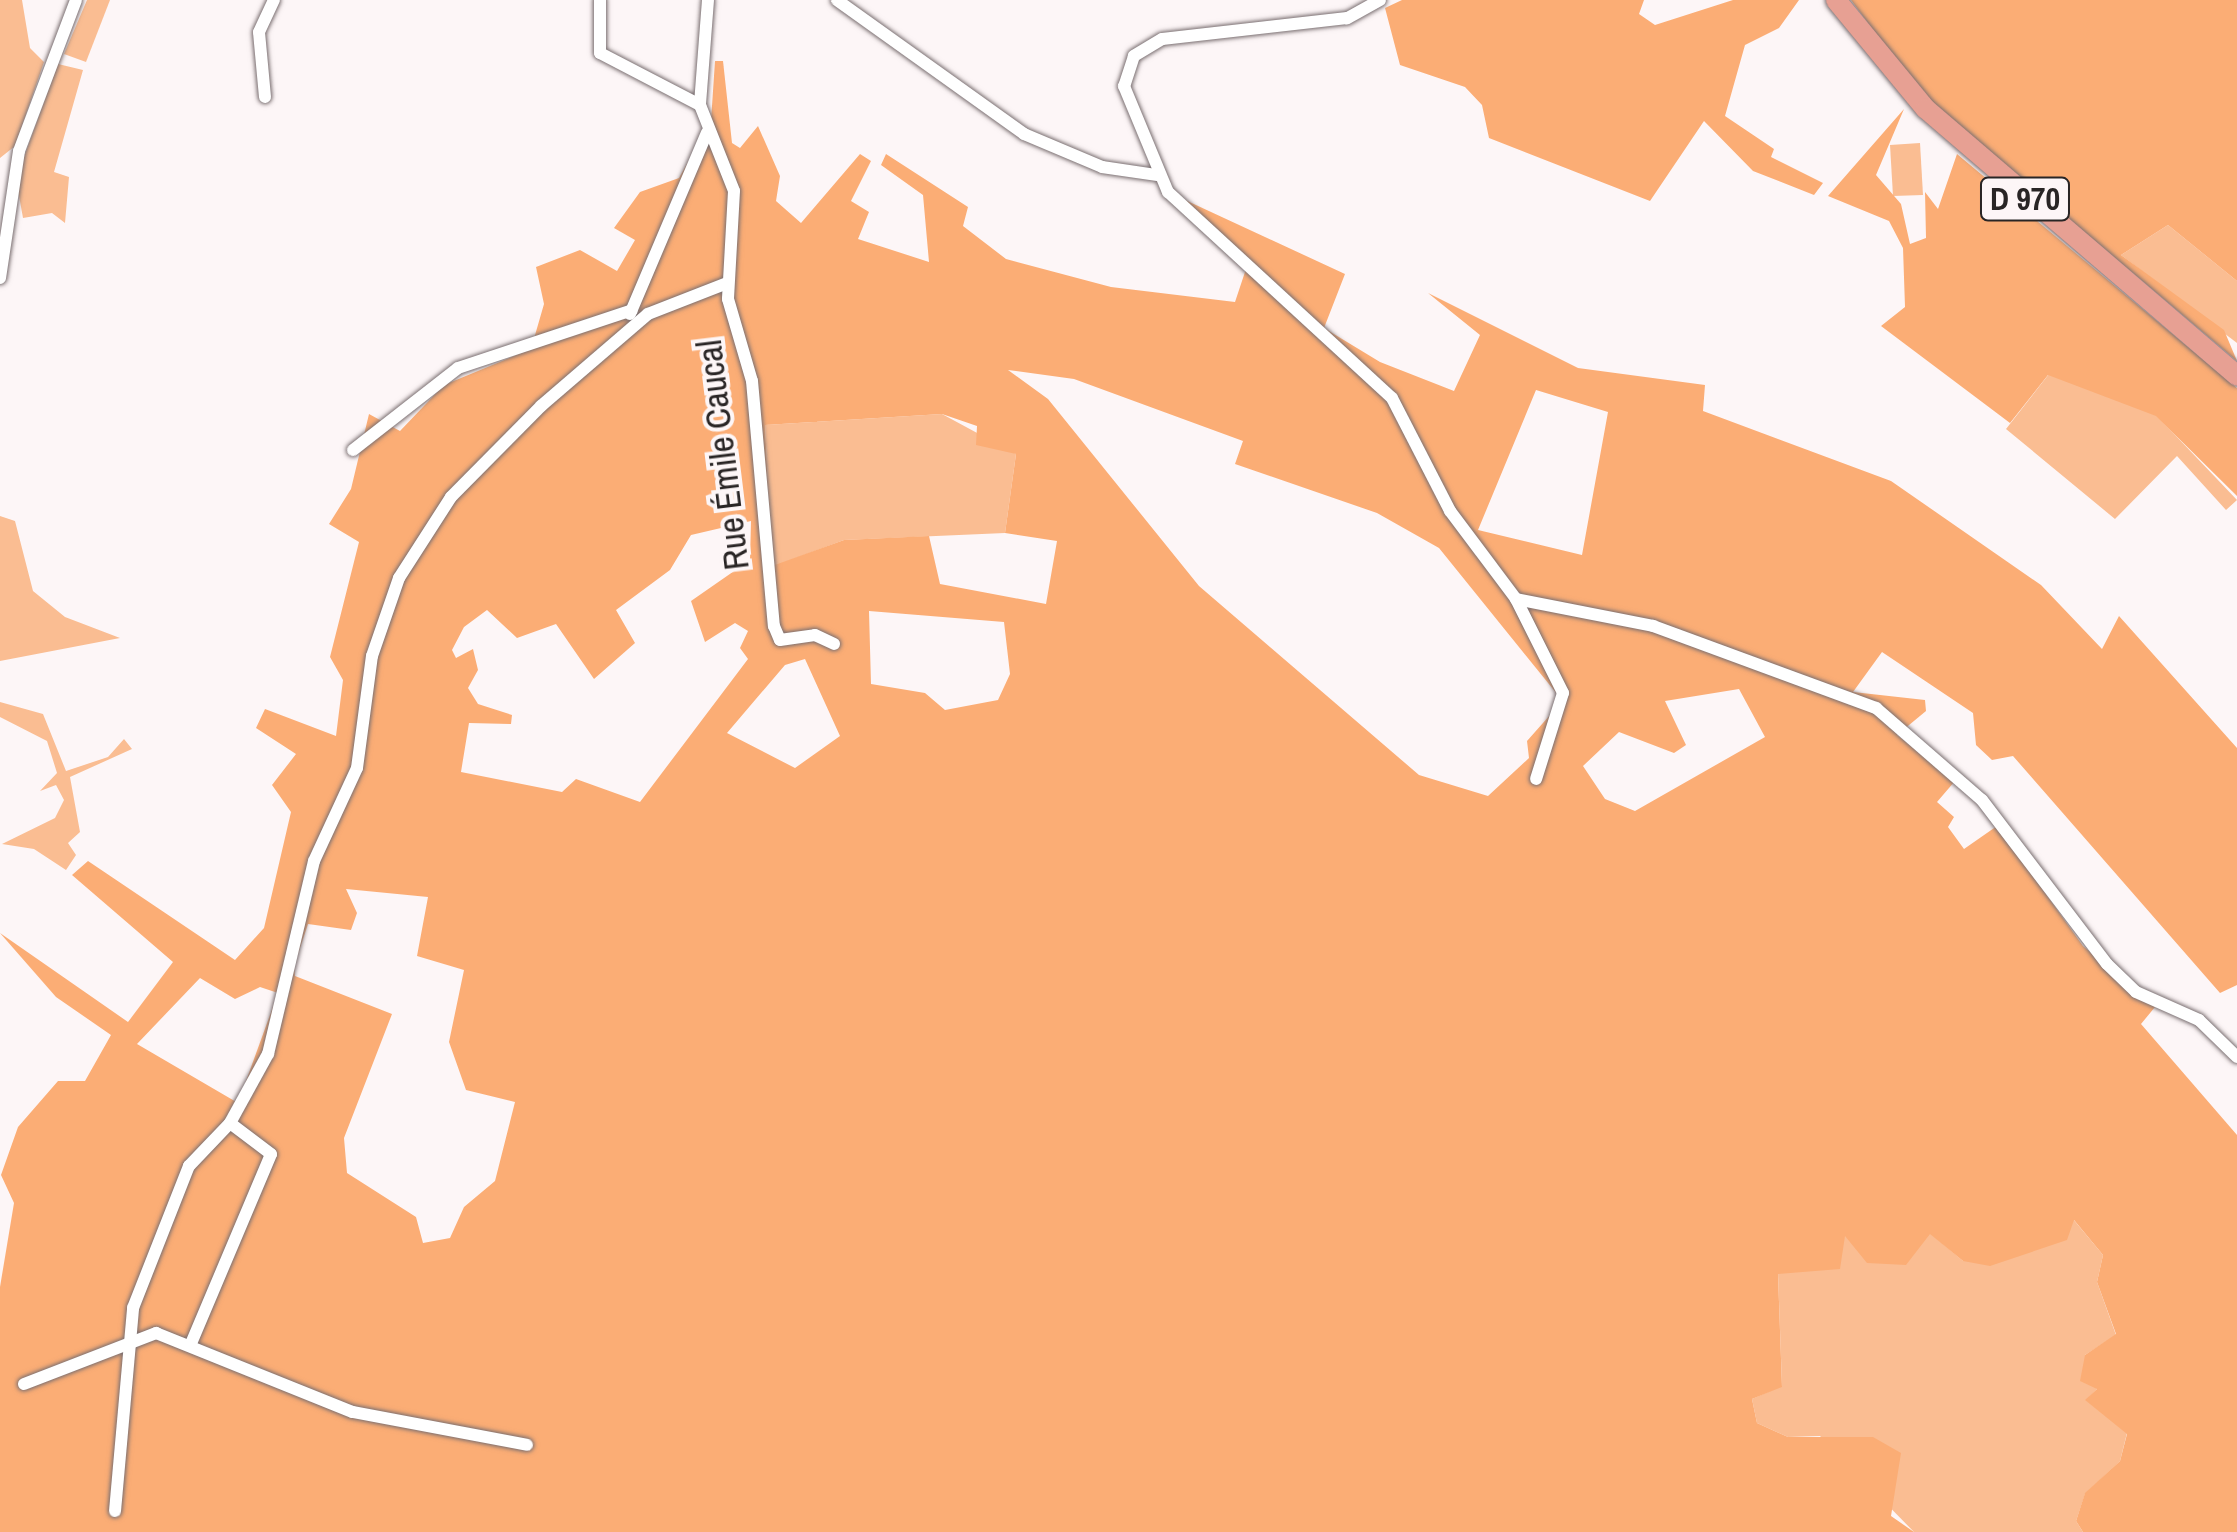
<!DOCTYPE html>
<html>
<head>
<meta charset="utf-8">
<style>
	body { margin:0 }
	#map { position:relative; width:2237px; height:1532px; overflow:hidden; background:#fdf6f7; font-family:"Archivo Narrow",sans-serif }
	div>[style] { position:absolute }
	[style*='--x'] { left:calc(var(--x)*1px); top:calc(var(--y)*1px); width:calc(var(--w)*1px); rotate:calc(var(--a)*1deg) }
	.green>* { inset:0; background:#fabd92 }
	.forest>* { inset:0; background:#fbad75 }
	.roads { filter:drop-shadow(0 0 2px #7a6f71) drop-shadow(0 0 2px #7a6f71) }
	.minor>* { height:12px; margin:-6px; padding:0 6px; transform-origin:6px; border-radius:6px; background:#fff }
	.primary>* { height:20px; margin:-10px; padding:0 10px; transform-origin:10px; border-radius:10px; background:#e7a093 }
	span { translate:-50% -50%; white-space:nowrap; text-align:center; line-height:1.15; -webkit-text-stroke:8px #fdf6f7; paint-order:stroke }
	.shield-label span { padding:2px 8px; background:#fdf6f7; border:2px solid; border-radius:8px; -webkit-text-stroke-width:0 }
	.shield-label { font-size:32px; color:#292525; font-weight:700 }
	.street-label { font-size:35px; color:#292525 }
</style>
</head>
<body>
<div id="map">
	<div class="green">
		<div style="clip-path:polygon(0 0,22px 0,30px 48px,44px 62px,15px 146px,0 158px)"></div>
		<div style="clip-path:polygon(87px 0,110px 0,86px 62px,64px 54px)"></div>
		<div style="clip-path:polygon(58px 64px,83px 70px,54px 172px,69px 177px,65px 223px,52px 213px,23px 218px,16px 179px)"></div>
		<div style="clip-path:polygon(1920px 143px,1923px 195px,1893px 196px,1890px 145px)"></div>
		<div style="clip-path:polygon(2168px 225px,2237px 281px,2237px 343px,2121px 255px)"></div>
		<div style="clip-path:polygon(2049px 374px,2156px 415px,2237px 500px,2226px 510px,2177px 456px,2115px 519px,2006px 429px)"></div>
		<div style="clip-path:polygon(942px 414px,1016px 454px,1005px 533px,844px 540px,772px 567px,765px 425px)"></div>
		<div style="clip-path:polygon(0 516px,15px 521px,33px 591px,65px 617px,120px 638px,0 661px)"></div>
		<div style="clip-path:polygon(0 702px,43px 714px,66px 771px,108px 757px,124px 739px,132px 749px,70px 777px,80px 832px,68px 843px,76px 855px,66px 870px,34px 849px,2px 844px,55px 818px,64px 800px,56px 785px,40px 791px,57px 773px,47px 741px,0 717px)"></div>
		<div style="clip-path:polygon(2073px 1219px,2103px 1255px,2097px 1282px,2116px 1335px,2085px 1355px,2097px 1389px,2086px 1400px,2127px 1433px,2120px 1461px,2085px 1494px,2076px 1521px,2083px 1532px,1914px 1532px,1820px 1436px,1788px 1437px,1757px 1423px,1752px 1399px,1782px 1386px,1778px 1273px,1844px 1235px,1930px 1233px,1963px 1261px)"></div>
	</div>
	<div class="forest">
		<div style="clip-path:polygon(1402px 0,1644px 0,1639px 14px,1655px 25px,1733px 0,1799px 0,1779px 28px,1745px 45px,1725px 116px,1774px 149px,1771px 157px,1823px 183px,1814px 195px,1753px 171px,1704px 121px,1650px 201px,1489px 138px,1482px 105px,1465px 87px,1400px 65px,1385px 8px)"></div>
		<div style="clip-path:polygon(1851px 0,2237px 0,2237px 281px,2168px 225px,2121px 255px,2224px 330px,2237px 361px,1919px 92px)"></div>
		<div style="clip-path:polygon(evenodd,715px 61px,723px 61px,732px 143px,740px 148px,758px 126px,780px 176px,776px 201px,801px 223px,860px 154px,871px 161px,851px 201px,869px 212px,858px 239px,929px 262px,923px 195px,881px 165px,886px 154px,968px 207px,963px 226px,1006px 259px,1111px 287px,1235px 302px,1246px 269px,1183px 199px,1345px 274px,1324px 328px,1380px 362px,1454px 391px,1480px 335px,1428px 293px,1578px 368px,1705px 385px,1703px 411px,1891px 481px,2041px 585px,2102px 649px,2119px 616px,2237px 748px,2237px 985px,2220px 993px,2013px 756px,1992px 760px,1976px 745px,1973px 713px,1882px 652px,1853px 692px,1925px 700px,1926px 711px,1897px 735px,1955px 781px,1937px 802px,1954px 817px,1948px 827px,1964px 849px,1997px 826px,2083px 946px,2155px 1007px,2141px 1024px,2237px 1135px,2237px 1532px,2083px 1532px,2076px 1521px,2085px 1493px,2120px 1461px,2127px 1434px,2085px 1400px,2097px 1389px,2080px 1381px,2085px 1355px,2116px 1334px,2097px 1282px,2103px 1255px,2074px 1220px,2067px 1240px,1990px 1266px,1963px 1261px,1930px 1234px,1906px 1265px,1867px 1263px,1845px 1236px,1840px 1269px,1778px 1274px,1782px 1387px,1752px 1399px,1757px 1423px,1788px 1437px,1873px 1437px,1901px 1453px,1891px 1516px,1914px 1532px,0 1532px,0 1287px,14px 1203px,1px 1175px,18px 1127px,58px 1081px,85px 1081px,111px 1035px,56px 997px,0 933px,128px 1022px,173px 962px,72px 875px,88px 861px,235px 960px,264px 928px,291px 812px,272px 785px,296px 754px,256px 728px,265px 709px,336px 736px,343px 680px,330px 657px,359px 542px,329px 524px,351px 489px,369px 414px,400px 431px,444px 385px,531px 349px,544px 304px,536px 267px,580px 250px,617px 271px,635px 240px,614px 228px,640px 192px,679px 178px,711px 121px,715px 61px,1008px 370px,1074px 379px,1243px 441px,1235px 464px,1377px 513px,1439px 548px,1557px 694px,1558px 706px,1527px 741px,1529px 758px,1488px 796px,1419px 775px,1199px 586px,1048px 399px,1008px 370px,715px 61px,1536px 390px,1608px 412px,1582px 555px,1478px 530px,1536px 390px,715px 61px,942px 414px,977px 426px,976px 445px,1016px 454px,1005px 533px,1057px 541px,1046px 604px,940px 584px,929px 536px,844px 540px,772px 566px,765px 425px,942px 414px,715px 61px,751px 521px,750px 560px,691px 601px,705px 642px,735px 623px,748px 631px,740px 648px,748px 659px,640px 802px,576px 779px,562px 792px,461px 772px,469px 723px,511px 724px,512px 715px,478px 704px,468px 688px,478px 670px,473px 649px,456px 658px,452px 650px,464px 627px,487px 610px,517px 638px,556px 624px,594px 679px,635px 643px,616px 610px,670px 570px,691px 535px,751px 521px,715px 61px,869px 611px,1004px 622px,1010px 674px,998px 700px,945px 710px,925px 693px,871px 684px,869px 611px,715px 61px,805px 659px,840px 736px,795px 768px,727px 733px,785px 665px,805px 659px,715px 61px,1739px 689px,1765px 737px,1635px 811px,1605px 799px,1583px 766px,1619px 732px,1674px 753px,1686px 745px,1665px 701px,1739px 689px,715px 61px,346px 889px,428px 897px,417px 956px,464px 970px,449px 1042px,466px 1090px,515px 1102px,495px 1181px,464px 1207px,450px 1238px,423px 1243px,416px 1217px,347px 1173px,344px 1138px,392px 1014px,295px 976px,294px 966px,308px 924px,351px 930px,357px 913px,346px 889px,715px 61px,200px 978px,235px 999px,260px 987px,278px 993px,238px 1103px,137px 1044px,200px 978px)"></div>
		<div style="clip-path:polygon(1904px 109px,1876px 175px,1901px 204px,1910px 244px,1926px 238px,1925px 192px,1938px 209px,1957px 154px,2237px 388px,2237px 496px,2156px 416px,2048px 375px,2010px 423px,1881px 326px,1905px 307px,1903px 248px,1889px 221px,1828px 196px)"></div>
	</div>
	<div class="roads">
		<div class="minor">
			<div style="--x:600;--y:0;--w:53;--a:90"></div>
			<div style="--x:600;--y:53;--w:113;--a:27.5"></div>
			<div style="--x:708;--y:0;--w:105;--a:94.4"></div>
			<div style="--x:700;--y:105;--w:92;--a:68.4"></div>
			<div style="--x:734;--y:191;--w:108;--a:93.2"></div>
			<div style="--x:728;--y:299;--w:85;--a:73.7"></div>
			<div style="--x:752;--y:381;--w:246;--a:84.9"></div>
			<div style="--x:774;--y:626;--w:15;--a:67"></div>
			<div style="--x:780;--y:640;--w:35;--a:-8"></div>
			<div style="--x:815;--y:635;--w:21;--a:25"></div>
			<div style="--x:837;--y:0;--w:230;--a:35.6"></div>
			<div style="--x:1024;--y:134;--w:85;--a:22.9"></div>
			<div style="--x:1102;--y:167;--w:56;--a:8.3"></div>
			<div style="--x:1380;--y:0;--w:38;--a:151"></div>
			<div style="--x:1347;--y:18;--w:186;--a:173.5"></div>
			<div style="--x:1162;--y:39;--w:33;--a:149"></div>
			<div style="--x:1134;--y:56;--w:32;--a:108"></div>
			<div style="--x:1124;--y:86;--w:115;--a:67.5"></div>
			<div style="--x:1168;--y:192;--w:304;--a:42.6"></div>
			<div style="--x:1392;--y:398;--w:127;--a:62.8"></div>
			<div style="--x:1450;--y:511;--w:110;--a:53.1"></div>
			<div style="--x:1516;--y:599;--w:105;--a:63.4"></div>
			<div style="--x:1563;--y:693;--w:90;--a:107.4"></div>
			<div style="--x:265;--y:97;--w:65;--a:-95.3"></div>
			<div style="--x:259;--y:32;--w:35;--a:-65"></div>
			<div style="--x:0;--y:278;--w:128;--a:-81.5"></div>
			<div style="--x:19;--y:151;--w:161;--a:-69.3"></div>
			<div style="--x:630;--y:314;--w:197;--a:-67"></div>
			<div style="--x:353;--y:450;--w:133;--a:-38"></div>
			<div style="--x:458;--y:368;--w:183;--a:-18.4"></div>
			<div style="--x:1516;--y:599;--w:140;--a:11.1"></div>
			<div style="--x:1653;--y:626;--w:238;--a:20.2"></div>
			<div style="--x:1876;--y:708;--w:140;--a:41"></div>
			<div style="--x:1982;--y:800;--w:206;--a:52.7"></div>
			<div style="--x:2107;--y:964;--w:40;--a:44"></div>
			<div style="--x:2136;--y:992;--w:69;--a:24"></div>
			<div style="--x:2199;--y:1020;--w:53;--a:44.2"></div>
			<div style="--x:190;--y:1346;--w:208;--a:-67.1"></div>
			<div style="--x:271;--y:1154;--w:51;--a:-142.9"></div>
			<div style="--x:24;--y:1384;--w:142;--a:-21.1"></div>
			<div style="--x:156;--y:1333;--w:212;--a:21.9"></div>
			<div style="--x:353;--y:1412;--w:177;--a:10.7"></div>
			<div style="--x:115;--y:1511;--w:204;--a:-84.9"></div>
			<div style="--x:133;--y:1308;--w:153;--a:-68.5"></div>
			<div style="--x:189;--y:1166;--w:59;--a:-46.4"></div>
			<div style="--x:230;--y:1123;--w:79;--a:-61.2"></div>
			<div style="--x:268;--y:1054;--w:198;--a:-76.6"></div>
			<div style="--x:314;--y:861;--w:102;--a:-65.2"></div>
			<div style="--x:357;--y:768;--w:113;--a:-82.4"></div>
			<div style="--x:372;--y:656;--w:83;--a:-70.9"></div>
			<div style="--x:399;--y:578;--w:96;--a:-57.3"></div>
			<div style="--x:451;--y:497;--w:128;--a:-45.3"></div>
			<div style="--x:541;--y:406;--w:141;--a:-40.7"></div>
			<div style="--x:648;--y:314;--w:85;--a:-21.4"></div>
		</div>
		<div class="primary">
			<div style="--x:1836;--y:0;--w:141;--a:50.5"></div>
			<div style="--x:1926;--y:109;--w:410;--a:40.6"></div>
		</div>
	</div>
	<div class="shield-label">
		<span style="left:2025px;top:199px">D 970</span>
	</div>
	<div class="street-label">
		<span style="left:723px;top:455px;rotate:-97deg">Rue Émile Caucal</span>
	</div>
</div>
</body>
</html>
